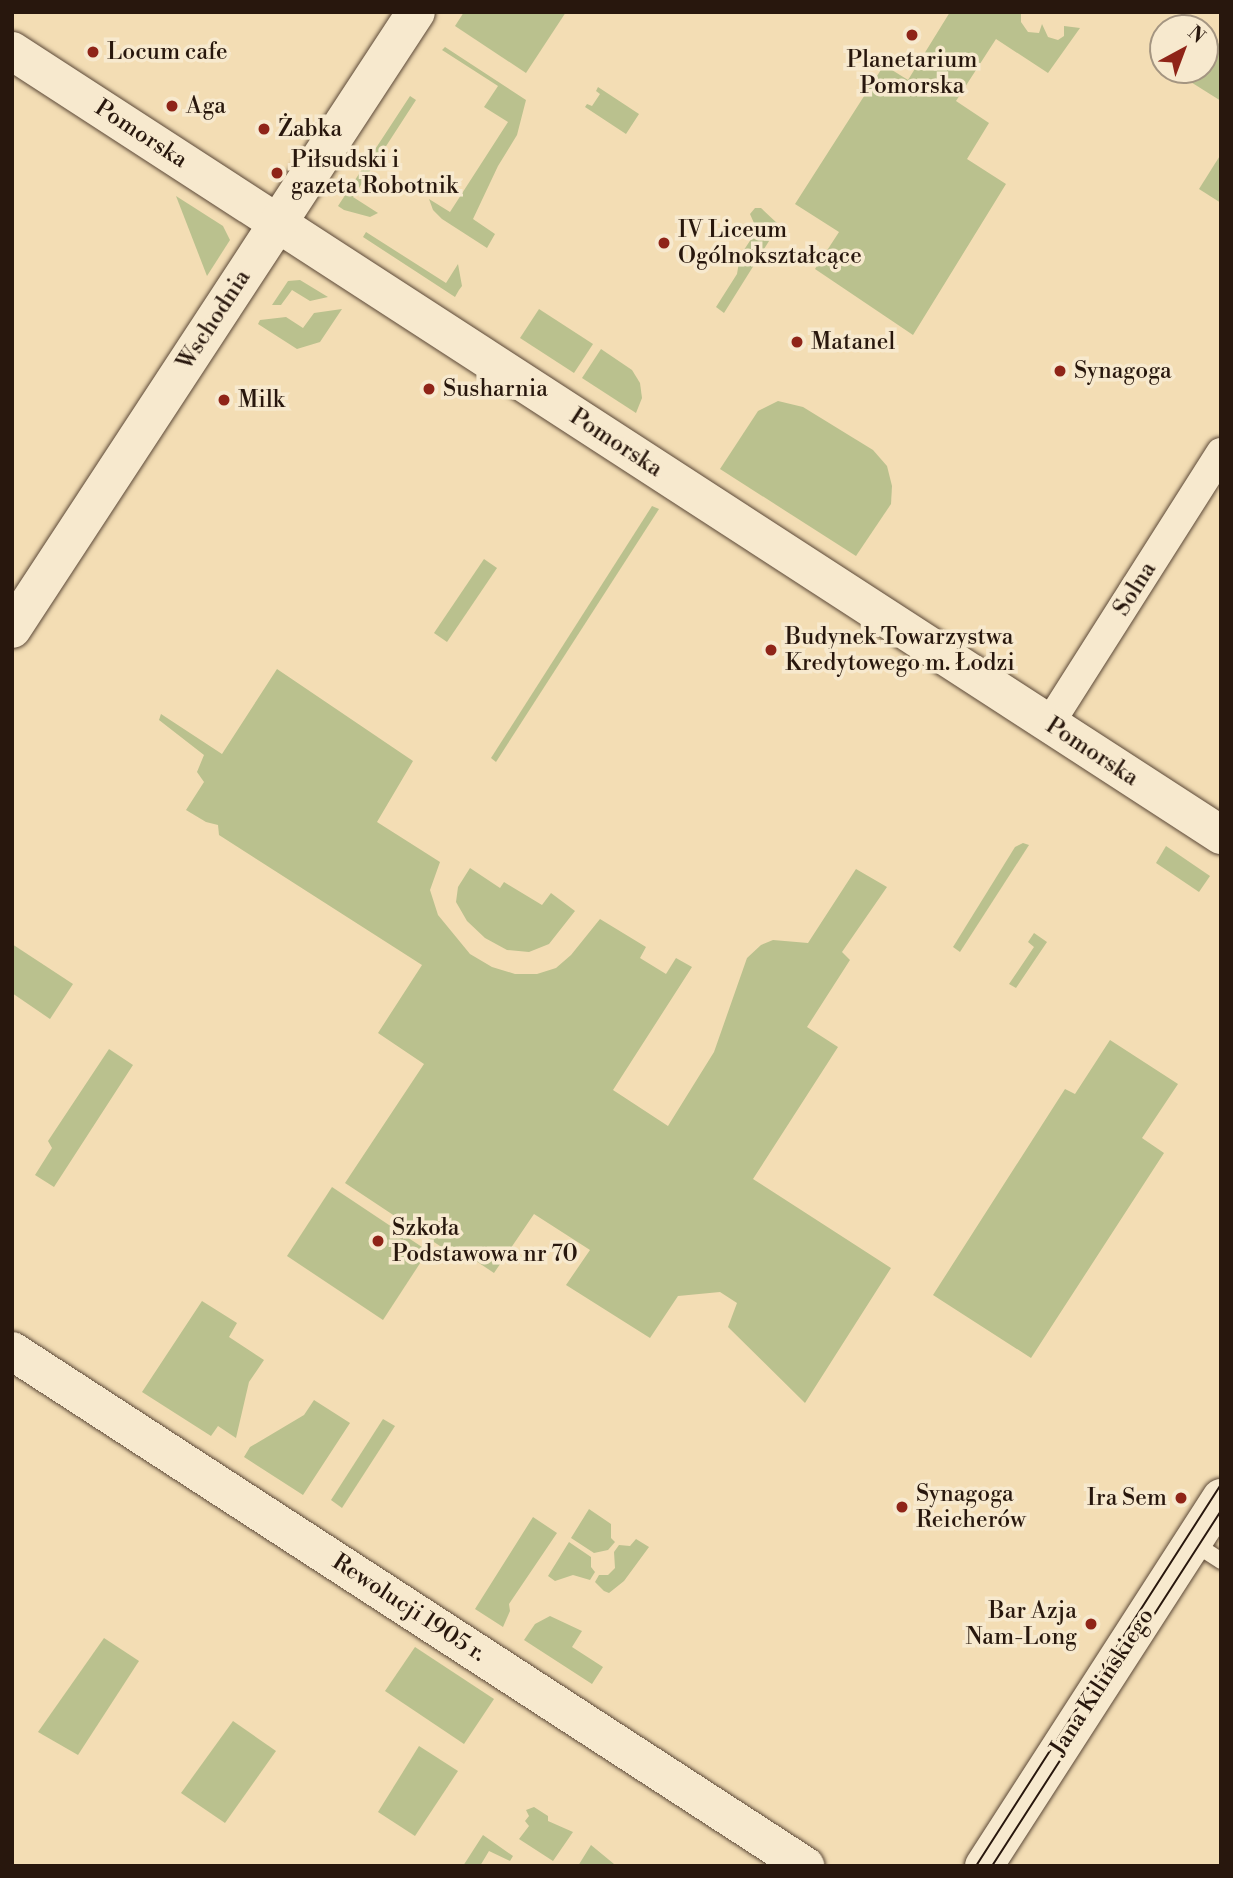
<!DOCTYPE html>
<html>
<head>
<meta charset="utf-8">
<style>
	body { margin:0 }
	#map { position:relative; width:1233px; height:1878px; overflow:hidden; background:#f3ddb4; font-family:"Libre Bodoni",serif }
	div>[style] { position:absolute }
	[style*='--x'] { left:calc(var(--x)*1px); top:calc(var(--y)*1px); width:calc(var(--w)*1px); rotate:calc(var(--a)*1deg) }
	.green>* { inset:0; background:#bac18e }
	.roads { filter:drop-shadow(0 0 2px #5b4837) drop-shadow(0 0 2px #5b4837) }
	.service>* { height:16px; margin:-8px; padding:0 8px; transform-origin:8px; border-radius:8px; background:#f7e9ce }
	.minor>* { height:30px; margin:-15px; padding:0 15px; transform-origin:15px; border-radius:15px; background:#f7e9ce }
	.tertiary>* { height:38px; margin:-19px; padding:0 19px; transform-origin:19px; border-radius:19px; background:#f7e9ce }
	.tram>* { height:2px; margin:-1px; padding:0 1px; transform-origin:1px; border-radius:1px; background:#28170d }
	.dots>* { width:19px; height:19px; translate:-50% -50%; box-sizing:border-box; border:4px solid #f7e9ce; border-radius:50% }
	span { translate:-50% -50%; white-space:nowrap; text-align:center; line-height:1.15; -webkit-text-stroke:7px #f7e9ce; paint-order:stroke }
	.poi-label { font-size:23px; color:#28170d }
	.left { translate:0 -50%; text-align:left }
	.right { translate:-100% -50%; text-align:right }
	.street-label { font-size:23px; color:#28170d }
	.frame { position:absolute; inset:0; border:14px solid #28170d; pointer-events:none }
	.north { position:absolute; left:1149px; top:14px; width:70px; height:70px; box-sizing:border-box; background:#f7e9ce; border:2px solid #a49581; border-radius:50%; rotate:41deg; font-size:19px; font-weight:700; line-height:28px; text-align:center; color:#28170d }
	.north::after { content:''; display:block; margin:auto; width:24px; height:32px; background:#8f2418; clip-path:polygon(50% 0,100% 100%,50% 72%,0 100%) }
</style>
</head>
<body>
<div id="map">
	<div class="green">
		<div style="clip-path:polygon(464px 12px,566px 12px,526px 73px,455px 26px)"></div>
		<div style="clip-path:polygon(950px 12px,1021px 12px,1021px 22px,1028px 32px,1039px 33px,1042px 24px,1048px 37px,1058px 40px,1064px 36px,1064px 26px,1080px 28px,1048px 73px,996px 39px,956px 101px,989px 123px,967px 159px,1006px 184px,913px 335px,815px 269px,839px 232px,795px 204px,884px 65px,908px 80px)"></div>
		<div style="clip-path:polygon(1205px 35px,1221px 45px,1221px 101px,1186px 79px,1188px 70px,1205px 70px)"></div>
		<div style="clip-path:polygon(445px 47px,526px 100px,517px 135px,498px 166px,473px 219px,495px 234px,487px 248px,442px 219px,433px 210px,429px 199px,450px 212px,508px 122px,484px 107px,498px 86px,442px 50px)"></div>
		<div style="clip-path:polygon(598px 87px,639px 114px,626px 134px,585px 107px,587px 104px,592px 106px,600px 94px,596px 91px)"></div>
		<div style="clip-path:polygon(410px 96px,416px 100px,353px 197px,378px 213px,370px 217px,344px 210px,338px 206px)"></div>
		<div style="clip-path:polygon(1221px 154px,1221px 203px,1199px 189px)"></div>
		<div style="clip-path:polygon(176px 196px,223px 226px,230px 240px,207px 276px)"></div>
		<div style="clip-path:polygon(755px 208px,761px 208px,779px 225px,724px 313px,716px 307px,737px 274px,740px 256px,757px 230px,750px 214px)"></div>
		<div style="clip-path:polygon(366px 232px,446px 283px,458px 264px,462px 286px,459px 290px,455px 297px,363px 237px)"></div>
		<div style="clip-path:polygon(300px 280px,328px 297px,310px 301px,292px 290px,281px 305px,272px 305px,288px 281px)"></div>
		<div style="clip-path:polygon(342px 309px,320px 342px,297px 349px,258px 324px,260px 320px,286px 317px,303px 328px,314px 313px)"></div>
		<div style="clip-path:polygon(539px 309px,593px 344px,574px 373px,520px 338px)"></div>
		<div style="clip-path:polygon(601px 349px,632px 370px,640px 383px,642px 398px,636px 413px,582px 378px)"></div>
		<div style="clip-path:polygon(778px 401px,803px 407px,873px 450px,887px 466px,892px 486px,891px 504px,856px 556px,720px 469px,758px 411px)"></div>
		<div style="clip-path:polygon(652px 506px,659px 509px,496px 762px,491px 758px)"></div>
		<div style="clip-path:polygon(484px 559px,497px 568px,447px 642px,434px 633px)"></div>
		<div style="clip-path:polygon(277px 669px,413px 761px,377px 822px,440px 862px,430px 890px,438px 915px,470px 954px,492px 967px,515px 974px,537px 974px,556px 968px,571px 955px,600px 919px,646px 947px,640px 958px,666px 974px,676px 958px,692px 967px,613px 1090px,668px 1126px,714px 1052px,747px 958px,761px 945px,773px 940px,808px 943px,856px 869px,887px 887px,842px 952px,850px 960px,807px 1027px,838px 1047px,753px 1179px,891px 1268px,805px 1403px,728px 1327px,737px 1303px,720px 1292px,678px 1296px,650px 1338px,566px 1285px,590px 1250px,534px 1214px,494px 1273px,455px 1247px,446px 1250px,345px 1183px,424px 1064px,378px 1033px,422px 965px,219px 835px,218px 825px,206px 822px,186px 810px,204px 782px,197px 772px,204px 755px,159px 720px,161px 714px,222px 754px)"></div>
		<div style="clip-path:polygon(1023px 843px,1029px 845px,960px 952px,953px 947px,1015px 847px)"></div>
		<div style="clip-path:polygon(1166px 846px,1210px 876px,1199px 892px,1156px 863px)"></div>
		<div style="clip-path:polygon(470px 868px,500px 888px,504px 882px,542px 905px,551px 893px,575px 911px,549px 944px,529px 952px,507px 950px,485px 938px,467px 921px,456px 902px,458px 887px)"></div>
		<div style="clip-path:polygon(1034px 933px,1047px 942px,1016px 988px,1009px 984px,1034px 947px,1028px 942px)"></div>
		<div style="clip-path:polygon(12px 944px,73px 984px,50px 1019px,12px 993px)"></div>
		<div style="clip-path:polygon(1110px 1040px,1178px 1084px,1142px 1138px,1164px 1153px,1031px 1358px,933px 1295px,1065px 1089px,1075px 1094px)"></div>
		<div style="clip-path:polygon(109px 1049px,133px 1065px,54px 1187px,35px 1175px,52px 1148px,48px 1141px)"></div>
		<div style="clip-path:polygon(332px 1187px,428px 1251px,383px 1320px,287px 1256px)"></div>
		<div style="clip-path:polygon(202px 1301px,237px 1323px,229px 1337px,264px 1360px,249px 1382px,236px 1438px,218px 1426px,211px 1436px,142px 1392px)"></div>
		<div style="clip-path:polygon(314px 1400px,350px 1423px,303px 1495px,244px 1457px,250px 1447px,304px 1415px)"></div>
		<div style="clip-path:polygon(383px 1419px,395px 1426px,342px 1508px,331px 1500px)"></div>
		<div style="clip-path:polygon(589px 1509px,611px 1524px,611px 1538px,615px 1542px,608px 1550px,594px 1553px,571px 1538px)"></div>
		<div style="clip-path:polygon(533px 1517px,557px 1533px,509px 1604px,510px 1611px,503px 1627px,475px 1609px)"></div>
		<div style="clip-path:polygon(636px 1539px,649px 1547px,624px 1581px,609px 1593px,604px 1591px,595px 1582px,599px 1575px,608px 1575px,615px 1568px,614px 1552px,619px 1545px,630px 1546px)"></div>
		<div style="clip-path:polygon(569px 1542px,591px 1557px,591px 1567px,595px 1572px,590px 1580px,573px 1575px,555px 1581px,548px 1576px)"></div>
		<div style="clip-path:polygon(550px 1616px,582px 1631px,572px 1647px,603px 1667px,592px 1684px,524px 1640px,535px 1624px)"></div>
		<div style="clip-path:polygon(104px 1638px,139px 1661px,78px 1755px,38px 1732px)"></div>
		<div style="clip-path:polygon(415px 1647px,494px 1699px,464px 1744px,385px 1691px)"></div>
		<div style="clip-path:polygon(233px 1721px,276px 1751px,225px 1823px,181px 1793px)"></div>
		<div style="clip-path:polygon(419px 1746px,458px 1771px,415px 1836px,378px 1812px)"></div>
		<div style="clip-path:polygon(534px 1807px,548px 1816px,548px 1821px,573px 1832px,553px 1861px,519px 1839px,529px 1826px,525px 1821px,529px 1816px,526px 1810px)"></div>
		<div style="clip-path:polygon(483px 1835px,513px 1856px,510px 1861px,489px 1851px,480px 1866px,463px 1866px)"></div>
		<div style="clip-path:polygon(591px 1845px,614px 1864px,623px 1866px,578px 1866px)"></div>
	</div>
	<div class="roads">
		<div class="service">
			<div style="--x:1192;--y:1542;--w:35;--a:33"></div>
		</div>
		<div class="minor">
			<div style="--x:1049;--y:724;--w:321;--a:-57.6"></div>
		</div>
		<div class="tertiary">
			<div style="--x:12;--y:51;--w:1441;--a:32.96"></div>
			<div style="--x:12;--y:629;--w:737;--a:-56.78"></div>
			<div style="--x:12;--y:1351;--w:946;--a:33"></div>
			<div style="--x:984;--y:1866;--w:438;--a:-57.2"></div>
		</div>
	</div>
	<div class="tram">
		<div style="--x:976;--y:1866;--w:453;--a:-57.3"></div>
		<div style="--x:992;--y:1866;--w:423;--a:-57.2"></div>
	</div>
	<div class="dots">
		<div style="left:912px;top:35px;background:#8f2418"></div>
		<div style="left:93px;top:52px;background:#8f2418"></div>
		<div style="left:172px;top:106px;background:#8f2418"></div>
		<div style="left:264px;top:129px;background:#8f2418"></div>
		<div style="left:277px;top:173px;background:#8f2418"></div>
		<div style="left:664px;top:243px;background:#8f2418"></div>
		<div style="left:797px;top:342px;background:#8f2418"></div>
		<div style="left:1060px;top:371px;background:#8f2418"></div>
		<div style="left:429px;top:389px;background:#8f2418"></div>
		<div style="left:224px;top:400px;background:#8f2418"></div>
		<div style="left:771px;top:650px;background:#8f2418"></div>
		<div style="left:378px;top:1241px;background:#8f2418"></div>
		<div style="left:1181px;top:1498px;background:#8f2418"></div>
		<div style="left:902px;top:1507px;background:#8f2418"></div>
		<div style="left:1091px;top:1624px;background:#8f2418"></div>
	</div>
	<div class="poi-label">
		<span class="left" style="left:107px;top:52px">Locum cafe</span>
		<span style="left:912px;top:73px">Planetarium<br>Pomorska</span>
		<span class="left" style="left:186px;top:106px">Aga</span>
		<span class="left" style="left:278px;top:129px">Żabka</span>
		<span class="left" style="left:291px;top:173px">Piłsudski i<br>gazeta Robotnik</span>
		<span class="left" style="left:678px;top:243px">IV Liceum<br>Ogólnokształcące</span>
		<span class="left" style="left:811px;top:342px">Matanel</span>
		<span class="left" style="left:1074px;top:371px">Synagoga</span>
		<span class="left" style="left:443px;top:389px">Susharnia</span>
		<span class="left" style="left:238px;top:400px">Milk</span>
		<span class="left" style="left:785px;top:650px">Budynek Towarzystwa<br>Kredytowego m. Łodzi</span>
		<span class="left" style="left:392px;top:1241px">Szkoła<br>Podstawowa nr 70</span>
		<span class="left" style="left:916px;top:1507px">Synagoga<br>Reicherów</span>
		<span class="right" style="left:1167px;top:1498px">Ira Sem</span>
		<span class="right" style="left:1077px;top:1624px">Bar Azja<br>Nam-Long</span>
	</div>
	<div class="street-label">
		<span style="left:141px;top:134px;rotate:33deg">Pomorska</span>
		<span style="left:214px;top:320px;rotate:-57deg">Wschodnia</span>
		<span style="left:616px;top:443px;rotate:33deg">Pomorska</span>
		<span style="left:1135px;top:589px;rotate:-58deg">Solna</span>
		<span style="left:1092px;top:752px;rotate:33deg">Pomorska</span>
		<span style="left:409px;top:1608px;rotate:33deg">Rewolucji 1905 r.</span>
		<span style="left:1102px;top:1682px;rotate:-57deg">Jana Kilińskiego</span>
	</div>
	<div class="frame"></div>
	<div class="north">N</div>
</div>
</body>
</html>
